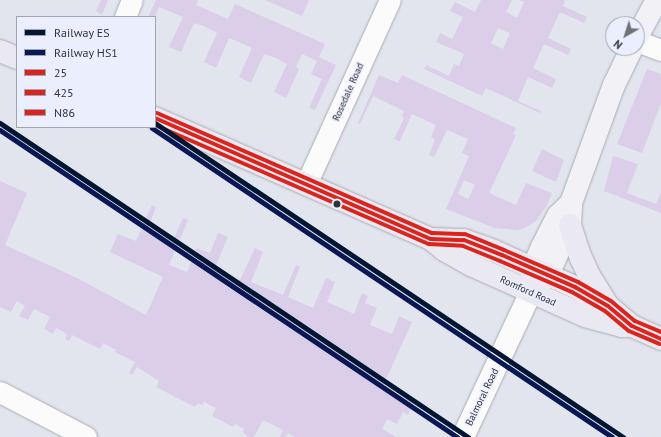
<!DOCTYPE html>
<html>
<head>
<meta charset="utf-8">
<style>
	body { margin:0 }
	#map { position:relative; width:661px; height:437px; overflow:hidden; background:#e2e5ee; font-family:"PT Sans",sans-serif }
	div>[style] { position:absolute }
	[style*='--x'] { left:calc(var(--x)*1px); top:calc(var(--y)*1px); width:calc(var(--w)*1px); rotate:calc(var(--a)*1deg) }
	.green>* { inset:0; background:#dbcee8 }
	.roads { filter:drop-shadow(0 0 1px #aaacb3) drop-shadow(0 0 1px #aaacb3) }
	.minor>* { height:21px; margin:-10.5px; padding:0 10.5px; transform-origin:10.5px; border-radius:10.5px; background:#fbfbfc }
	.tertiary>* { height:22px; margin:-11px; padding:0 11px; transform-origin:11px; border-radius:11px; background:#fbfbfc }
	.secondary>* { height:22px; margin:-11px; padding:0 11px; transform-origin:11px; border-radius:11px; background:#f2f2f6 }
	.primary>* { height:22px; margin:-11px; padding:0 11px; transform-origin:11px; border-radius:11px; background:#eae8f0 }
	.bus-1>* { height:4px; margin:-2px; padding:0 2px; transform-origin:2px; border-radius:2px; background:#dc241f }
	.bus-2>* { height:4px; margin:-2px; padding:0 2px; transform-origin:2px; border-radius:2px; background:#dc241f }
	.bus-3>* { height:4px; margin:-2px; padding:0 2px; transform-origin:2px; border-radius:2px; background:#dc241f }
	.rail-1>* { height:5px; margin:-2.5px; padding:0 2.5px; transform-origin:2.5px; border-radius:2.5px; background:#011633 }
	.rail-2>* { height:5px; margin:-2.5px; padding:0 2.5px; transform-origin:2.5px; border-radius:2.5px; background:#091855 }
	.dots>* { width:11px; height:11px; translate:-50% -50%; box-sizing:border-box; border:2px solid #ebeffd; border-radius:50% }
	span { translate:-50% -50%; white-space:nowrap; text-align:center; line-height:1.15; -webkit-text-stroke:3px #ebeffd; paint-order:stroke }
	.street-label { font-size:10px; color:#313339 }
	.legend { position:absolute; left:16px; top:16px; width:140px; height:112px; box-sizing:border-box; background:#ebeffd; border:1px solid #a1a4af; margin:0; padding:5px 7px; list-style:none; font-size:12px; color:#313339 }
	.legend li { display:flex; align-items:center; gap:8px; height:20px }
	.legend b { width:20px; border:1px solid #a1a4af }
	.north { position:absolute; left:605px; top:16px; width:40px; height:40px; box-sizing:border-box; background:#ebeffd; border:1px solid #a1a4af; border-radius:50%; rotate:219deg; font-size:11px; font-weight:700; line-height:16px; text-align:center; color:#313339 }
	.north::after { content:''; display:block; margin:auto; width:14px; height:18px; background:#6f7178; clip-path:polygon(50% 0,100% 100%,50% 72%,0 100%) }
</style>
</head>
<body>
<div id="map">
	<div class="green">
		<div style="clip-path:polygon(101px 0,108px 0,102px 15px,96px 11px)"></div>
		<div style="clip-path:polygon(156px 0,198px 0,196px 5px,228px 19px,235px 4px,325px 44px,319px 57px,336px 65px,315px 110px,309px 108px,322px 79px,311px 74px,317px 61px,302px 54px,296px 67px,299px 69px,286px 98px,274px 92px,287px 64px,276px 58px,264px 54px,251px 83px,239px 77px,252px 48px,241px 43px,229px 38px,216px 68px,204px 62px,217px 33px,206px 27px,194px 23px,181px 52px,169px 47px,183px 17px,159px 7px,155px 17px,148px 17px)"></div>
		<div style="clip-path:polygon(265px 0,309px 0,302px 16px)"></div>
		<div style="clip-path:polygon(evenodd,481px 0,512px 0,506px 12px,517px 18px,524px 2px,519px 0,565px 0,563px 6px,587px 17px,584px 23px,560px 12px,548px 38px,571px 49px,568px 55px,544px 44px,533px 68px,556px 79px,552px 88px,528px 77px,518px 101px,541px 111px,540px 113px,486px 88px,482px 96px,424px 69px,426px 65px,449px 76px,454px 64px,459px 66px,464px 54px,436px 42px,440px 33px,452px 39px,463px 17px,450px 11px,455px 2px,475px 12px,481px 0,498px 28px,510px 33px,503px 49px,491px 43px,498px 28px)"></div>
		<div style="clip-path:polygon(647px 69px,661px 74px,661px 103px,642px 153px,617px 144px)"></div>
		<div style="clip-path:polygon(evenodd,379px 75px,398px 83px,402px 75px,516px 128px,513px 134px,516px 135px,489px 193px,516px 205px,526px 183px,552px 193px,547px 205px,536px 221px,525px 228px,517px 230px,495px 228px,446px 209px,469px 156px,462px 153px,468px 139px,447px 130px,434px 157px,429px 155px,435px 140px,431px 137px,436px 125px,412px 114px,400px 141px,394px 139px,404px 118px,402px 116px,404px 111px,373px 96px,360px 124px,358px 123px,379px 75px,464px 180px,475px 185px,468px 199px,458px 194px,464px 180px)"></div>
		<div style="clip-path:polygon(542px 149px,564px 160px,556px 182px,532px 171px)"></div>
		<div style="clip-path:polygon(613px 156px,638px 164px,627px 193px,656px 204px,661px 192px,661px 213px,604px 191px)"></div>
		<div style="clip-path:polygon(0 181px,27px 193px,5px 245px,77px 278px,146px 315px,163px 277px,110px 252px,118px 234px,136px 241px,152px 205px,156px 207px,148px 228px,174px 238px,183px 218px,188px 220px,169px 265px,187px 272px,197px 248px,210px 253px,218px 233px,228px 237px,214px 270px,240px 280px,255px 248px,263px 252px,251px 282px,283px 295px,296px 265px,300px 267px,288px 297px,313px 308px,326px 278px,335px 282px,327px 302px,341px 308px,354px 314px,362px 293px,368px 296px,365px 303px,377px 308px,370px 325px,392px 334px,399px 316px,412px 322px,383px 386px,414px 402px,408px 415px,403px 412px,397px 424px,387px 419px,382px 429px,396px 437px,295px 437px,288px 433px,286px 437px,280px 437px,283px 430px,263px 420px,254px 437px,248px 437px,243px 432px,244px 429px,235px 424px,233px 427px,212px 416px,216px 408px,204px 402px,202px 405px,198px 403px,195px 407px,156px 387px,159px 381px,137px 367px,132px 375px,129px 373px,135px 362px,115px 352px,116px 350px,103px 343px,100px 349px,72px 335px,69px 341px,65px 339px,67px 334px,56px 328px,53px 334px,44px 329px,50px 317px,34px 309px,28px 320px,19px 316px,25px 306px,17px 301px,11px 312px,0 307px)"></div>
	</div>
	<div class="roads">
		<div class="minor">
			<div style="--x:125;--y:17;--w:18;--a:-68"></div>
			<div style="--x:637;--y:41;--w:26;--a:21"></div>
			<div style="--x:306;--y:184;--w:202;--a:-65.5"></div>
			<div style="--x:0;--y:392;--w:97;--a:27.6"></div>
		</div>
		<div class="tertiary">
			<div style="--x:463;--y:437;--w:160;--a:-64.9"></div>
		</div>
		<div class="secondary">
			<div style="--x:637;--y:37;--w:42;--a:-61.6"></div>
			<div style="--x:531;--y:286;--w:18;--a:-84"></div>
			<div style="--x:533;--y:268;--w:23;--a:-67"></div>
			<div style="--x:542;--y:247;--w:35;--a:-63"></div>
			<div style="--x:558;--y:216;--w:18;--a:-45"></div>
			<div style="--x:534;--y:289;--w:20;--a:-45"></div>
			<div style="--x:548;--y:275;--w:55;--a:-66.3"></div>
			<div style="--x:570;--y:225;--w:22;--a:-87"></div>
			<div style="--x:571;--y:203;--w:126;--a:-70"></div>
			<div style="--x:614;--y:85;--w:41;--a:-64.1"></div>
		</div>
		<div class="primary">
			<div style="--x:0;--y:51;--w:18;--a:22"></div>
			<div style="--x:155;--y:118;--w:301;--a:23.7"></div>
			<div style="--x:431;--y:239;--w:17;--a:40"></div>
			<div style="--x:444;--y:250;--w:31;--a:29"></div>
			<div style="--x:471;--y:265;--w:125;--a:24.1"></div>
			<div style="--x:585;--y:316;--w:38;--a:15"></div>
			<div style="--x:622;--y:326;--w:10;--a:0"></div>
			<div style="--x:570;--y:225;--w:35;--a:72"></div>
			<div style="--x:581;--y:258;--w:21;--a:65"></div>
			<div style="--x:590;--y:277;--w:31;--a:58"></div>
			<div style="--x:431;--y:239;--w:33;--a:2"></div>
			<div style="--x:464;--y:240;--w:32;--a:20"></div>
			<div style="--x:494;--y:251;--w:89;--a:24"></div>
			<div style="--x:575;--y:287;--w:38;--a:30"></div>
			<div style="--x:608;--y:306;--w:31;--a:40"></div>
			<div style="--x:632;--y:326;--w:32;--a:24"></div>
		</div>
	</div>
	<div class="bus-1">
		<div style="--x:155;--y:118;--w:301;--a:23.7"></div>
		<div style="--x:431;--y:239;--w:33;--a:2"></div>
		<div style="--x:464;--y:240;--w:41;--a:21.5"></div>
		<div style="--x:502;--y:255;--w:80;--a:23.7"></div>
		<div style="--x:575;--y:287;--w:38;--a:30"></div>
		<div style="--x:608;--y:306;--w:31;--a:40"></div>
		<div style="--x:632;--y:326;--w:32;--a:24"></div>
	</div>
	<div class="bus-2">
		<div style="--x:155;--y:125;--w:299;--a:23.5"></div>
		<div style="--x:429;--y:244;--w:34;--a:3"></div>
		<div style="--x:463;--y:246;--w:40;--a:22"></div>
		<div style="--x:500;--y:261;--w:78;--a:23.3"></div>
		<div style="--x:572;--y:292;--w:38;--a:30"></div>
		<div style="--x:605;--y:311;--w:31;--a:40"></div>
		<div style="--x:629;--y:331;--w:33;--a:23"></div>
	</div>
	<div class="bus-3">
		<div style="--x:157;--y:113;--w:300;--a:23.6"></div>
		<div style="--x:432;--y:233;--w:33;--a:2"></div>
		<div style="--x:465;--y:234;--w:42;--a:22.3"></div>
		<div style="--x:504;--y:250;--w:81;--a:23.4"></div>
		<div style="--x:578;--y:282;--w:38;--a:30"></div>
		<div style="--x:611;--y:301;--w:31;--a:40"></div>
		<div style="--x:635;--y:321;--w:28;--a:23"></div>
	</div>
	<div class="rail-1">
		<div style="--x:0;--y:123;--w:564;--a:33.86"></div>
		<div style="--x:155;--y:123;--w:564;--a:33.86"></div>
	</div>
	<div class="rail-2">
		<div style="--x:152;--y:128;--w:554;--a:33.89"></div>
		<div style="--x:0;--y:130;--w:551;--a:33.89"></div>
	</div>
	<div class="dots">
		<div style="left:337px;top:204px;background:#313339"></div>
	</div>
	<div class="street-label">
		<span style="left:348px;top:92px;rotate:-66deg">Rosedale Road</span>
		<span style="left:528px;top:291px;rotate:24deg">Romford Road</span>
		<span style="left:482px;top:397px;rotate:-64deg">Balmoral Road</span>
	</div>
	<ul class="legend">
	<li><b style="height:5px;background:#011633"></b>Railway ES</li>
	<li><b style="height:5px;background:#091855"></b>Railway HS1</li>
	<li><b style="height:5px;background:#dc241f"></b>25</li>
	<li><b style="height:5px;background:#dc241f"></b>425</li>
	<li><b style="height:5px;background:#dc241f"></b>N86</li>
	</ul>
	<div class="north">N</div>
</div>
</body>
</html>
